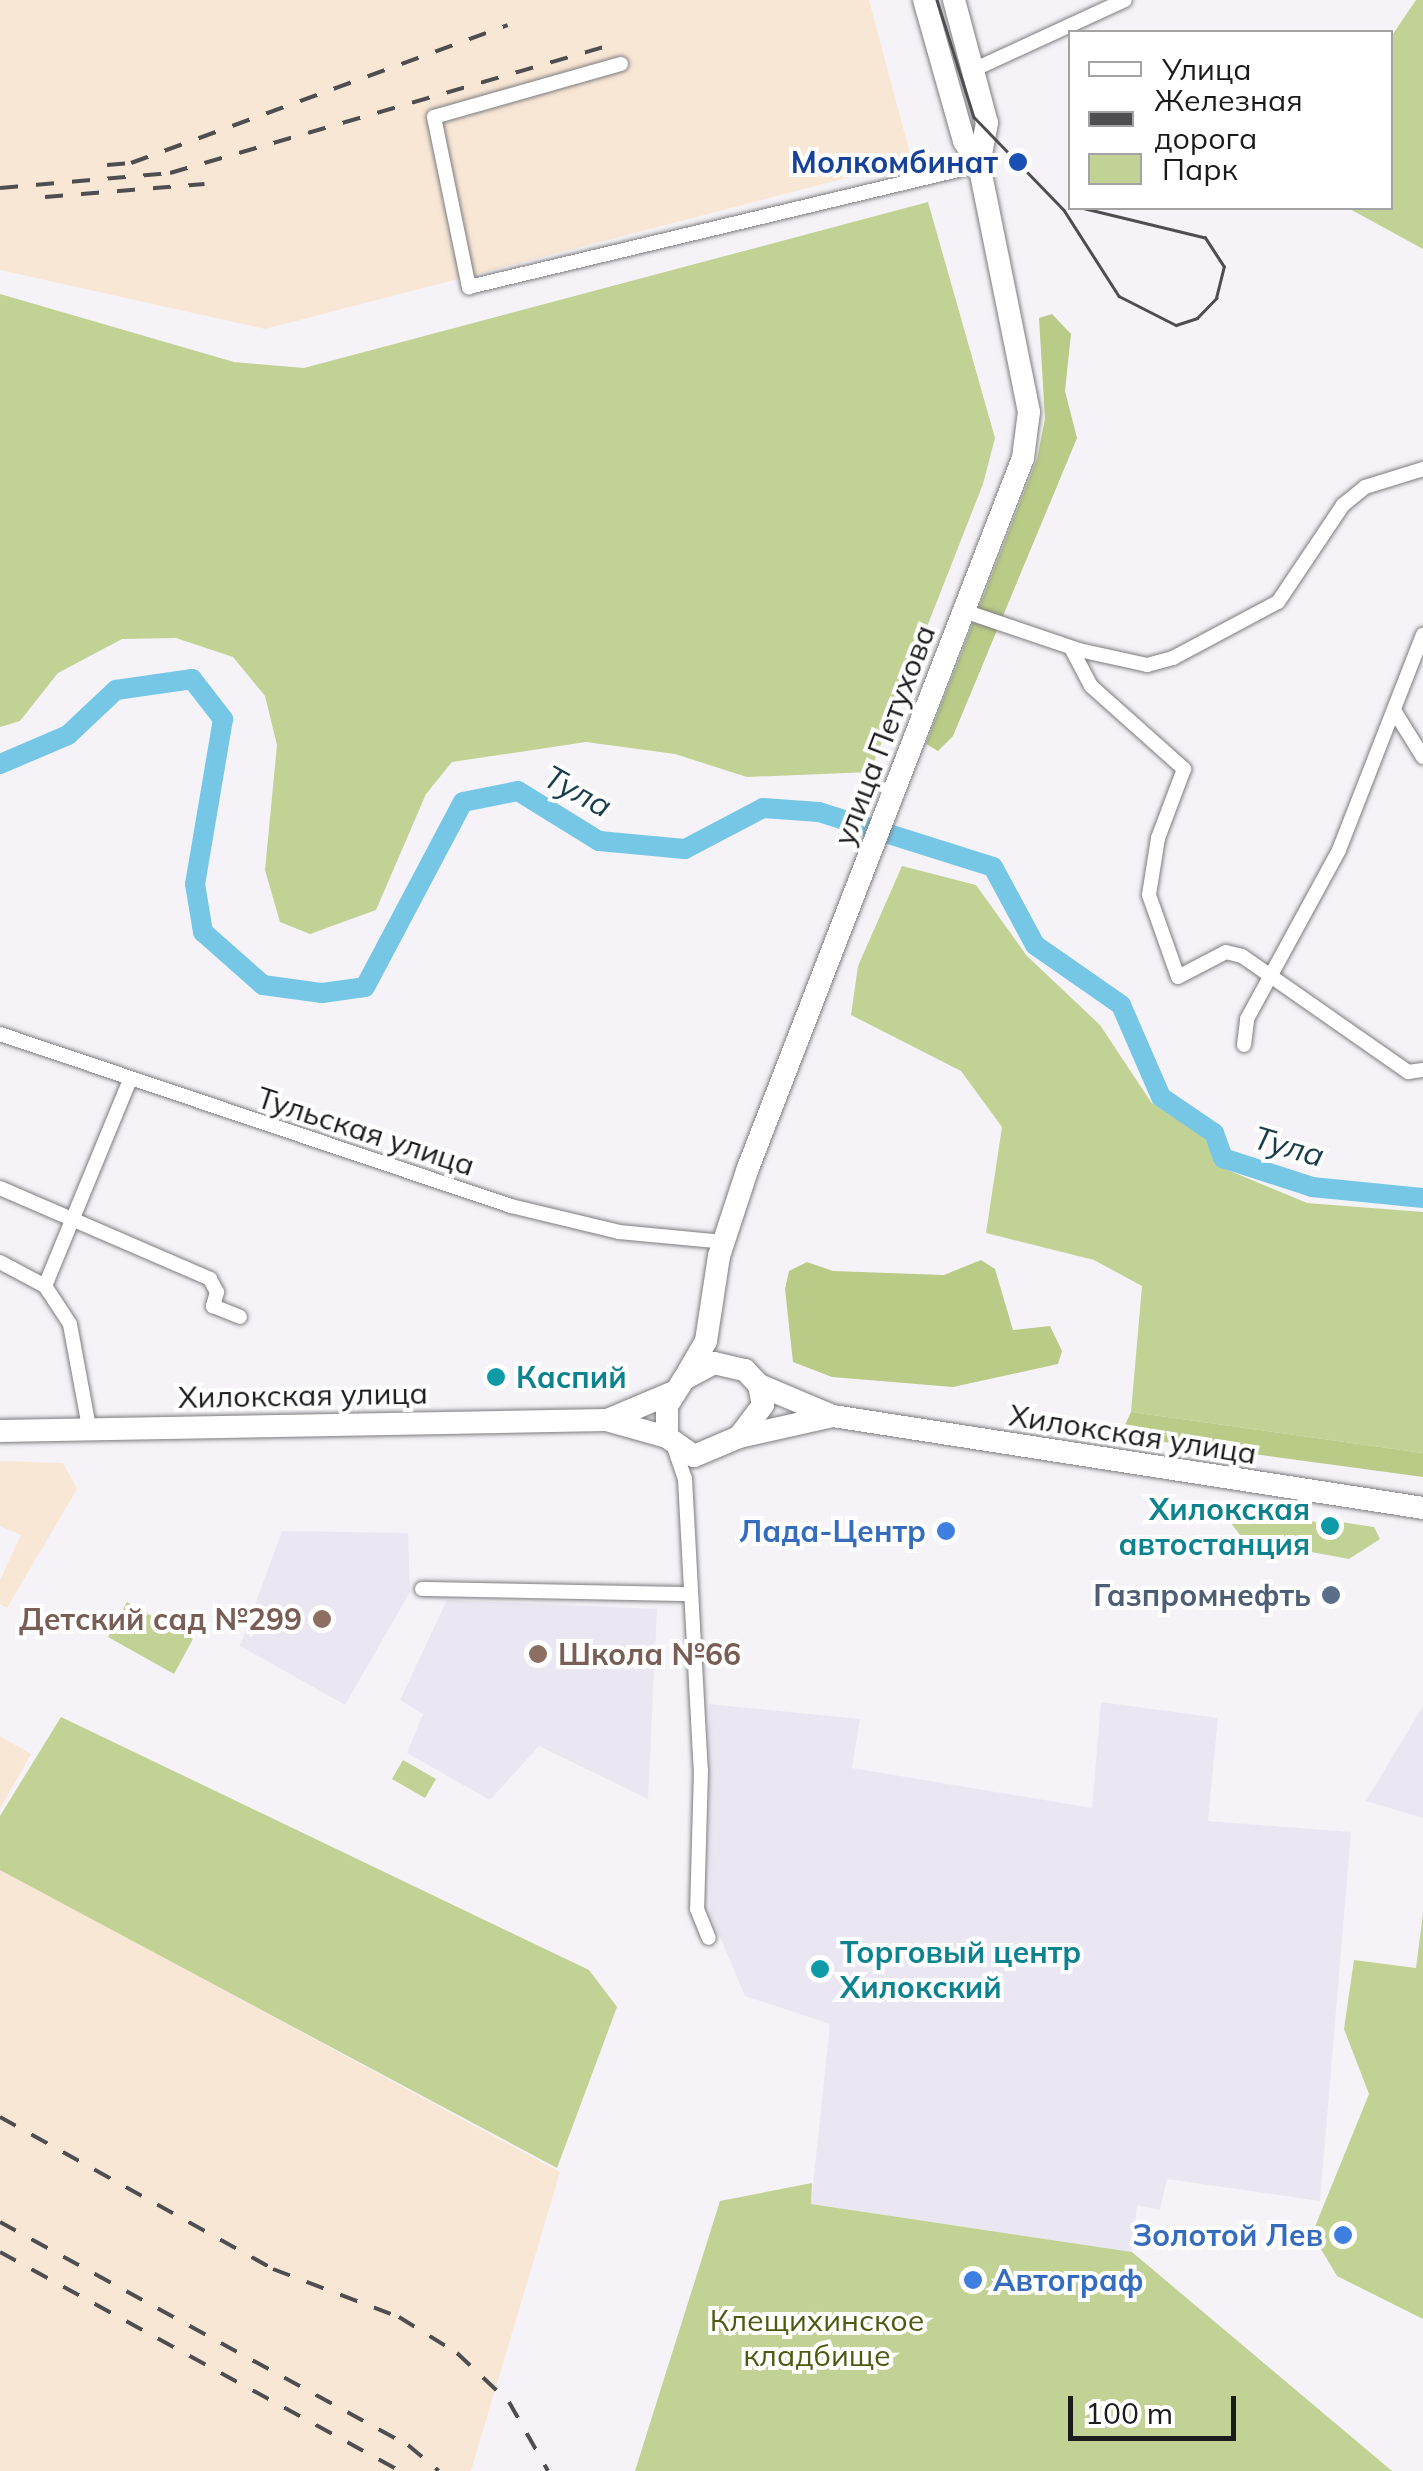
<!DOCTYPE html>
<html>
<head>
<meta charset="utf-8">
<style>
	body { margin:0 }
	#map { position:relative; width:1423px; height:2471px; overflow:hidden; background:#f5f3f7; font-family:Mulish,sans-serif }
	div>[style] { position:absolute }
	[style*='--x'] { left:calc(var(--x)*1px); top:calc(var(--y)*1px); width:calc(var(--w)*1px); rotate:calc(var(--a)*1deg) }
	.built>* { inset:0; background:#ebe7f2 }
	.industrial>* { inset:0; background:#f9e7d6 }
	.green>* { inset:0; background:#c2d194 }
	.forest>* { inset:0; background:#baca87 }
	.river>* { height:20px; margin:-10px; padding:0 10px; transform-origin:10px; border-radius:10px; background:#76c7e6 }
	.roads { filter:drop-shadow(0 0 2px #7d7c7f) drop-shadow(0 0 2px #7d7c7f) }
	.minor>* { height:14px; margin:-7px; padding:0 7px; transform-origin:7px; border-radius:7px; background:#fff }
	.primary>* { height:22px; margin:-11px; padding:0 11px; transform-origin:11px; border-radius:11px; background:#fff }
	.trunk>* { height:22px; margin:-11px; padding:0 11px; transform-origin:11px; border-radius:11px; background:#fff }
	.tram>* { height:2.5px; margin:-1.25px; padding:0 1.25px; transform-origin:1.25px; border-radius:1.25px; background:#4e4d50 }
	.rail>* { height:4px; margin-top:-2px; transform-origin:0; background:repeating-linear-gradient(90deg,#4e4d50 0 18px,transparent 0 36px) }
	.dots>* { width:28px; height:28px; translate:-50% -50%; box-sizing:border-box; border:5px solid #fff; border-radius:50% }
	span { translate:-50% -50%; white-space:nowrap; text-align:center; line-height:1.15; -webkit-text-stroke:8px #fff; paint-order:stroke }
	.transit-label { font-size:30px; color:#164399; font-weight:700 }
	.right { translate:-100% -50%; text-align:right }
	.street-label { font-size:30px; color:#1b1a1c }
	.culture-label { font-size:30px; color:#0d838f; font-weight:700 }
	.left { translate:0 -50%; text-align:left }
	.shop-label { font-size:30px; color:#366cbe; font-weight:700 }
	.service-label { font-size:30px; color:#4e5e75; font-weight:700 }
	.education-label { font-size:30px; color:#785e54; font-weight:700 }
	.park-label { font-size:30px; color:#4d5a0f }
	.water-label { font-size:32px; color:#183e4b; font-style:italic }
	.legend { position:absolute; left:1068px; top:30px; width:325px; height:180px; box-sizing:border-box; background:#fff; border:2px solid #a4a3a4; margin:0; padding:12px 18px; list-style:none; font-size:30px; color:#1b1a1c }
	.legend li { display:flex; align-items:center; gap:20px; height:50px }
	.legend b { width:50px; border:2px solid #a4a3a4 }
	.scale { position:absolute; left:1068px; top:2396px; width:168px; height:45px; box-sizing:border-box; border:5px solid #1b1a1c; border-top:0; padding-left:12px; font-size:30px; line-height:35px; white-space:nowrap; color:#1b1a1c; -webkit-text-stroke:8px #fff; paint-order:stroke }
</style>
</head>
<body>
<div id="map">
	<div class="built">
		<div style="clip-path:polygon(282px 1531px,408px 1533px,410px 1592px,345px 1705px,240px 1646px)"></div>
		<div style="clip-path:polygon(447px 1600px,657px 1609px,648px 1799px,539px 1746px,490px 1800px,407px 1753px,423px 1714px,400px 1700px)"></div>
		<div style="clip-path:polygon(1101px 1702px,1218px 1718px,1208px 1821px,1351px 1832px,1320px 2201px,1167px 2179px,1160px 2210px,1137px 2205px,1132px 2252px,811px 2204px,830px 2024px,745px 1996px,710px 1913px,709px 1704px,860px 1719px,852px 1768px,1092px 1808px)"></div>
		<div style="clip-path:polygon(1423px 1706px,1423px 1818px,1366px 1801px)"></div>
	</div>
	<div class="industrial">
		<div style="clip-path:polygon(0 0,869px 0,912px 161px,265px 329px,0 270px)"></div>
		<div style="clip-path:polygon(0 1461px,63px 1463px,77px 1489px,7px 1608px,0 1604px,0 1580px,21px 1535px,0 1526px)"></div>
		<div style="clip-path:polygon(0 1736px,31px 1754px,0 1809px)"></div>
		<div style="clip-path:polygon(0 1869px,560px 2172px,471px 2471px,0 2471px)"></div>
	</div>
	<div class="green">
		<div style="clip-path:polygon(1416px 0,1423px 0,1423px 249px,1348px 208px,1390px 208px,1391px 37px)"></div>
		<div style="clip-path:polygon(928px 202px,995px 438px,983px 484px,870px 772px,747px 777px,675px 754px,586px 742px,452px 762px,426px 794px,376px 910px,310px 934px,280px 922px,265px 870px,277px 745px,265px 696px,233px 657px,176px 638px,122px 639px,58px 673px,20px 721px,0 727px,0 294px,234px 362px,304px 368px)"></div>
		<div style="clip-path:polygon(902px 866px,976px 885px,1027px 956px,1100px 1025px,1151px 1102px,1205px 1138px,1216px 1165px,1307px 1203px,1423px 1212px,1423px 1453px,1131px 1412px,1142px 1286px,1094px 1260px,986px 1233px,1002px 1127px,961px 1071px,851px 1015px,858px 966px)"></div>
		<div style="clip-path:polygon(1218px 1507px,1322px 1523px,1321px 1532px,1336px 1534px,1341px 1522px,1374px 1527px,1380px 1539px,1349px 1559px,1284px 1547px,1241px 1536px)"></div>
		<div style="clip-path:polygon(127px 1602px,193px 1639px,174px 1674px,108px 1637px)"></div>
		<div style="clip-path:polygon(61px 1717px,589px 1970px,617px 2007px,557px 2168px,0 1870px,0 1816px)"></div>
		<div style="clip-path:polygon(403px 1760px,436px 1779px,425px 1798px,392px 1779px)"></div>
		<div style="clip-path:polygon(1423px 1914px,1423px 2319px,1337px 2276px,1312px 2234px,1369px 2094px,1344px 2029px,1354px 1960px,1416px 1968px)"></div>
		<div style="clip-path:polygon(812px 2183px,811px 2204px,1132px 2252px,1392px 2471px,635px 2471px,720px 2201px)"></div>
	</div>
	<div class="forest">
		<div style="clip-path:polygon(1052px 314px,1071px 334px,1065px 391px,1077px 438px,953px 736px,938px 751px,926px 744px,1037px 459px,1045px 419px,1039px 318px)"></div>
		<div style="clip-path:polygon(981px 1260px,995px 1269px,1013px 1330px,1050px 1326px,1062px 1351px,1058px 1364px,953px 1387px,832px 1377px,793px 1362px,785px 1289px,789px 1271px,807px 1262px,833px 1271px,944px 1275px)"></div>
		<div style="clip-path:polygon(1131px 1412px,1423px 1453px,1423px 1477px,1120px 1436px)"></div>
	</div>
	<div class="river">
		<div style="--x:0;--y:764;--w:74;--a:-23.1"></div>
		<div style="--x:68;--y:735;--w:66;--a:-43.2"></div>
		<div style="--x:116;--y:690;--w:77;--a:-8.2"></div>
		<div style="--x:192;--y:679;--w:51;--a:52.2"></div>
		<div style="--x:223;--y:719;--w:167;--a:99.6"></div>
		<div style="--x:195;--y:884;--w:49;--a:80.5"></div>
		<div style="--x:203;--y:932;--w:80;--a:41.5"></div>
		<div style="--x:263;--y:985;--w:60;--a:7.7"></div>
		<div style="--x:322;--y:993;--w:43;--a:-7.9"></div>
		<div style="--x:365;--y:987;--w:209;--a:-62.1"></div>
		<div style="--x:463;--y:802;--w:56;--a:-11.3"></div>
		<div style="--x:518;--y:791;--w:95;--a:31.7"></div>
		<div style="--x:599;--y:841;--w:86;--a:5.3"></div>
		<div style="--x:685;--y:849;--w:88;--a:-27.7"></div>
		<div style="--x:763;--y:808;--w:56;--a:4.1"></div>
		<div style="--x:819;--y:812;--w:182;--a:17.5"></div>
		<div style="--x:993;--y:867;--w:89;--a:61.7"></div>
		<div style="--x:1035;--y:945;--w:105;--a:34.9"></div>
		<div style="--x:1121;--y:1005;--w:100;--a:66.5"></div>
		<div style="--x:1161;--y:1097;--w:64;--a:34.2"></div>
		<div style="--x:1214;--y:1133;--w:27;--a:70"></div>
		<div style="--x:1223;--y:1158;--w:94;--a:18"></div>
		<div style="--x:1312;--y:1187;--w:112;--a:5.7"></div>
	</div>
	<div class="roads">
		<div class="minor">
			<div style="--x:621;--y:64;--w:194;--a:164.2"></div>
			<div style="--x:434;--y:117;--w:174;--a:78.4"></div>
			<div style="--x:469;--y:287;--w:524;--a:-13.45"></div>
			<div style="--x:973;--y:70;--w:167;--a:-24.7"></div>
			<div style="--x:964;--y:611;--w:121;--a:18.7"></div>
			<div style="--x:1079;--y:650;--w:70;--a:12.4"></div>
			<div style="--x:1147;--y:665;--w:27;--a:-15"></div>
			<div style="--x:1173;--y:658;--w:119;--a:-28.1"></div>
			<div style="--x:1278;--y:602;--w:117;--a:-56.2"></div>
			<div style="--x:1343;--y:505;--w:28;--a:-39"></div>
			<div style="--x:1365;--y:487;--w:61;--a:-17.2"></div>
			<div style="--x:1071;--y:648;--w:43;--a:62.2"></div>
			<div style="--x:1091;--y:686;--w:125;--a:41.7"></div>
			<div style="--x:1184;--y:769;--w:74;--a:110.6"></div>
			<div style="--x:1158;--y:838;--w:58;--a:99"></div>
			<div style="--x:1149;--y:895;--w:87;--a:70.5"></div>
			<div style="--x:1178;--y:977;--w:54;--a:-27.5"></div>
			<div style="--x:1226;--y:952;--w:16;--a:14"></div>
			<div style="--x:1242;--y:956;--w:203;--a:34.9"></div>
			<div style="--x:1408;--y:1072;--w:15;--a:-8"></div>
			<div style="--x:1395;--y:712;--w:53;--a:58.1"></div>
			<div style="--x:0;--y:1034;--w:539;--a:18.6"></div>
			<div style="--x:511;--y:1206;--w:111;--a:13.5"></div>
			<div style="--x:619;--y:1232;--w:105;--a:5.4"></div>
			<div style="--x:1244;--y:1045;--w:26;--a:-83"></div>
			<div style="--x:1247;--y:1019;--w:192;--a:-61.4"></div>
			<div style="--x:1339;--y:850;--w:231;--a:-68.7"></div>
			<div style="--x:0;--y:1188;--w:229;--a:23.4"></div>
			<div style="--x:210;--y:1279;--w:15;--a:62"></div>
			<div style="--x:217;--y:1292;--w:15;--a:106"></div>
			<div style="--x:213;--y:1306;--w:29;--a:22"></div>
			<div style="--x:0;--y:1262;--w:51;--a:28.1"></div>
			<div style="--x:89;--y:1427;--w:105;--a:-100.5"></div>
			<div style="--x:70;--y:1324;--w:45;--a:-123.3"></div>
			<div style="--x:45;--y:1286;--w:221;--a:-67.6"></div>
			<div style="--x:674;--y:1447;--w:34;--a:71"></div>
			<div style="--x:685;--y:1479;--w:291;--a:86.9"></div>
			<div style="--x:701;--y:1770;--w:139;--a:91.6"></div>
			<div style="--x:697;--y:1909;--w:31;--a:68"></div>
			<div style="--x:422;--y:1589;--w:265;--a:1.1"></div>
		</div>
		<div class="primary">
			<div style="--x:610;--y:1419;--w:69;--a:-22.9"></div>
			<div style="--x:0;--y:1431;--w:606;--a:-1.04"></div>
			<div style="--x:606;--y:1420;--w:63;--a:15.6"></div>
		</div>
		<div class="trunk">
			<div style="--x:954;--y:0;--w:127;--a:75"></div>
			<div style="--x:987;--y:123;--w:43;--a:100.8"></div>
			<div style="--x:714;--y:1363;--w:32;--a:13"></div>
			<div style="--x:745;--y:1370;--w:21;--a:47"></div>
			<div style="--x:759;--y:1385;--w:20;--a:79"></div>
			<div style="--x:763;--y:1405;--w:40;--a:127"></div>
			<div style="--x:739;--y:1437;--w:49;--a:157.1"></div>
			<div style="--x:694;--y:1456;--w:33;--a:-145"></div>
			<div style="--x:667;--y:1437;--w:31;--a:-90"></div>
			<div style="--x:667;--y:1406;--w:32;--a:-58"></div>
			<div style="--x:684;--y:1379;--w:34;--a:-28"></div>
			<div style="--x:684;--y:1379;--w:44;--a:-59.9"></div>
			<div style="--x:706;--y:1341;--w:86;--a:-81.3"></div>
			<div style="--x:719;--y:1256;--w:93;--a:-71.8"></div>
			<div style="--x:748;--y:1168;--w:761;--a:-68.83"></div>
			<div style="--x:1023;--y:458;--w:46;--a:-82.6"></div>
			<div style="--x:1029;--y:412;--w:252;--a:-101.4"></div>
			<div style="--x:979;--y:165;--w:28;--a:-122"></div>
			<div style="--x:964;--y:141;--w:147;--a:-105.8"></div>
			<div style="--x:759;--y:1385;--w:77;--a:22.9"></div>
			<div style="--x:739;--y:1437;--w:96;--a:-12.6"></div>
			<div style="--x:833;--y:1416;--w:597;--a:8.86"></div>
		</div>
	</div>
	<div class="tram">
		<div style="--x:937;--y:0;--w:123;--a:72.5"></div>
		<div style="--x:974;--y:117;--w:129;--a:45.9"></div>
		<div style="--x:1064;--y:210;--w:102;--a:57.4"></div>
		<div style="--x:1119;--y:296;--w:64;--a:27"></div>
		<div style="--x:1176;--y:325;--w:22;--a:-18"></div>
		<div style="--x:1197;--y:318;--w:28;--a:-46"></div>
		<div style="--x:1216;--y:298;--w:32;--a:-76"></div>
		<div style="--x:1224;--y:267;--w:35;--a:-123"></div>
		<div style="--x:1205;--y:238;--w:128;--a:-166.4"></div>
	</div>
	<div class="rail">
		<div style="--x:107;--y:165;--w:24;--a:-5"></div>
		<div style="--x:131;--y:163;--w:401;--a:-20.1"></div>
		<div style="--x:0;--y:188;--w:171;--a:-5"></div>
		<div style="--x:170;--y:173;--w:461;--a:-16.2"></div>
		<div style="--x:45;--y:197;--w:160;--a:-4.7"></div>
		<div style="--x:0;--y:2117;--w:312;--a:29.1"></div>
		<div style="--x:273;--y:2269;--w:135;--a:20.9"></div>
		<div style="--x:399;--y:2317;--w:68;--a:31.8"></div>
		<div style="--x:457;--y:2353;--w:71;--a:43.3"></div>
		<div style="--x:509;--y:2402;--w:79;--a:60.5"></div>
		<div style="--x:0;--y:2222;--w:465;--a:28.7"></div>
		<div style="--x:408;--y:2445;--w:40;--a:40"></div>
		<div style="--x:0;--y:2252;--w:456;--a:28.7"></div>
	</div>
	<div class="dots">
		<div style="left:1018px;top:162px;background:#1a4fb4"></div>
		<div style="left:496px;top:1377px;background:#0f9aa8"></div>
		<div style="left:1330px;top:1526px;background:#0f9aa8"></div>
		<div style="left:946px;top:1531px;background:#3f7fe0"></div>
		<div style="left:1331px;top:1595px;background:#5c6f8a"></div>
		<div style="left:322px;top:1619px;background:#8d6e63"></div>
		<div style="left:538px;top:1654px;background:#8d6e63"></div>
		<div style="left:820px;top:1969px;background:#0f9aa8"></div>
		<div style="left:1343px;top:2235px;background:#3f7fe0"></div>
		<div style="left:973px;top:2280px;background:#3f7fe0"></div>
	</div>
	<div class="transit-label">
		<span class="right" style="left:998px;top:162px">Молкомбинат</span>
	</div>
	<div class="street-label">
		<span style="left:884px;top:735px;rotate:-69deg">улица Петухова</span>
		<span style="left:366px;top:1131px;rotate:18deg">Тульская улица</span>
		<span style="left:303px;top:1395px;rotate:-1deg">Хилокская улица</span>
		<span style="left:1133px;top:1434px;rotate:9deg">Хилокская улица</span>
	</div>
	<div class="culture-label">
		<span class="left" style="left:516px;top:1377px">Каспий</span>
		<span class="right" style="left:1310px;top:1526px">Хилокская<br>автостанция</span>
		<span class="left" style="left:840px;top:1969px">Торговый центр<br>Хилокский</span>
	</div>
	<div class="shop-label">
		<span class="right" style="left:926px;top:1531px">Лада-Центр</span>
		<span class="right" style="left:1323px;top:2235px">Золотой Лев</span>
		<span class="left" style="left:993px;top:2280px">Автограф</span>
	</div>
	<div class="service-label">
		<span class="right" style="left:1311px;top:1595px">Газпромнефть</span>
	</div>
	<div class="education-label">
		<span class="right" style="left:302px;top:1619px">Детский сад №299</span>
		<span class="left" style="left:558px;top:1654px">Школа №66</span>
	</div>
	<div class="park-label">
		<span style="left:817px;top:2337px">Клещихинское<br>кладбище</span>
	</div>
	<div class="water-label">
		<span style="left:578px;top:791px;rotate:29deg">Тула</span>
		<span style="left:1289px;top:1146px;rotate:16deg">Тула</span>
	</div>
	<ul class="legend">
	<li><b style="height:12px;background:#fff"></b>Улица</li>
	<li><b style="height:12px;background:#4e4d50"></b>Железная дорога</li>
	<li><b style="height:28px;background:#c2d194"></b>Парк</li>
	</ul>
	<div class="scale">100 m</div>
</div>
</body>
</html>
